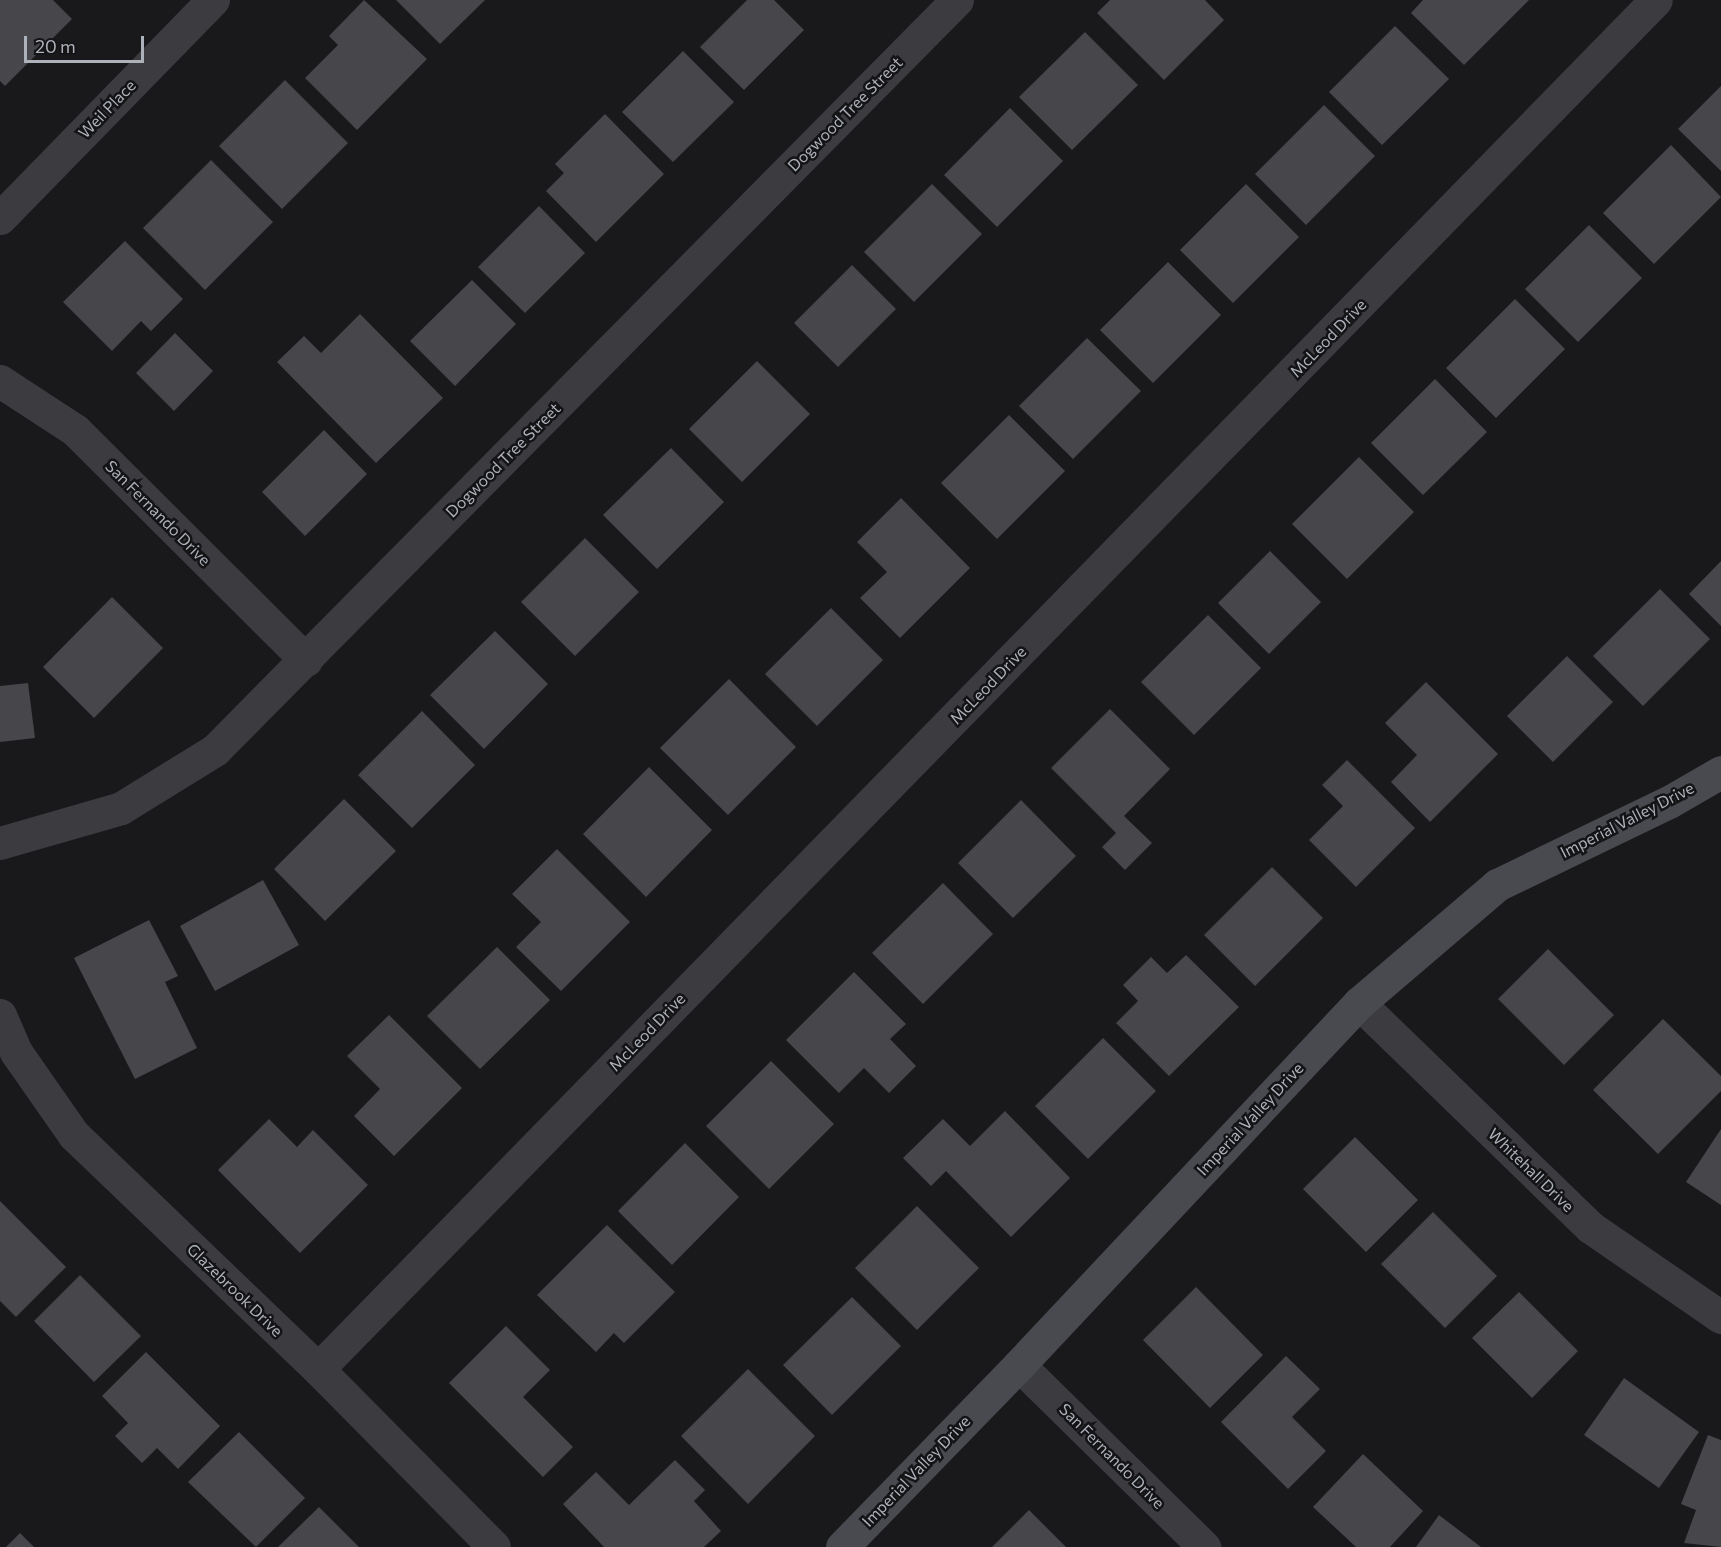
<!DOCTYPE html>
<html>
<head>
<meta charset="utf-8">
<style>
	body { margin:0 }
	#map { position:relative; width:1721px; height:1547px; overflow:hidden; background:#19191b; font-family:Commissioner,sans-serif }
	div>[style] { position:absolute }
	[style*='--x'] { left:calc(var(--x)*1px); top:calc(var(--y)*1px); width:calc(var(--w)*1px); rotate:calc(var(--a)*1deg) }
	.building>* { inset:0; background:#47474b }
	.street>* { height:33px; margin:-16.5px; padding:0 16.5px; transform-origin:16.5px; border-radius:16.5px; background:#3b3b40 }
	.secondary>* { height:33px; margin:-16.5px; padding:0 16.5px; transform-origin:16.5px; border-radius:16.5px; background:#494a50 }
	span { translate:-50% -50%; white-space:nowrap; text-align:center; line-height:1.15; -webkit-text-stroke:5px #141416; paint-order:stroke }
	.street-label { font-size:16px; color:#adb1ba }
	.scale { position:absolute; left:24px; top:36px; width:120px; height:27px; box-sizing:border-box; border:3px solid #adb1ba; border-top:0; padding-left:8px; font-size:18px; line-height:21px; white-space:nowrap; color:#adb1ba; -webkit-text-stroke:4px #141416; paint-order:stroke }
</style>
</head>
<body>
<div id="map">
	<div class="building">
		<div style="clip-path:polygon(0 0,53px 0,72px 19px,5px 86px,0 81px)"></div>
		<div style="clip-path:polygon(364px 0,427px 59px,357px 130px,305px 78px,338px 45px,329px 36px)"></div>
		<div style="clip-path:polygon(396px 0,485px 0,440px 44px)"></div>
		<div style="clip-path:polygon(747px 0,774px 0,804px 30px,744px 90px,700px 47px)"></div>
		<div style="clip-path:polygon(1110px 0,1205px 0,1224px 20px,1164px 80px,1097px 13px)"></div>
		<div style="clip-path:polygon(1423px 0,1529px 0,1464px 65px,1411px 13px)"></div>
		<div style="clip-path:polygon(1395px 26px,1449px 79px,1382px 145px,1329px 92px)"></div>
		<div style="clip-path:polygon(1085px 32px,1138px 85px,1072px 150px,1019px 97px)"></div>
		<div style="clip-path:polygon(683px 51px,734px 102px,673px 162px,622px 112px)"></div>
		<div style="clip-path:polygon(285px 80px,348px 143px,282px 209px,219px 146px)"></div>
		<div style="clip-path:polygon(1721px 86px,1721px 171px,1678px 129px)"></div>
		<div style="clip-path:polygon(1324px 105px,1375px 156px,1306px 225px,1255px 174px)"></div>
		<div style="clip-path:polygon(1010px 108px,1063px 161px,997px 227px,944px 175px)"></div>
		<div style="clip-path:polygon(605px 114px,664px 174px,596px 242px,546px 191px,564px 173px,555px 164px)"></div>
		<div style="clip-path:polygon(1671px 145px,1721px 197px,1654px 264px,1603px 213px)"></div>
		<div style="clip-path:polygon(211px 160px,273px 222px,205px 290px,143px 228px)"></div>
		<div style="clip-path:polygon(932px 184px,982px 234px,914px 302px,864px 252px)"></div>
		<div style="clip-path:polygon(1246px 184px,1299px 237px,1233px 303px,1180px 250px)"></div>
		<div style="clip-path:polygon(539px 206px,585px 253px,525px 313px,478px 267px)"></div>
		<div style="clip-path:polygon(1589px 225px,1642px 278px,1578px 342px,1525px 289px)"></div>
		<div style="clip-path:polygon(125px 241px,183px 299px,151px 331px,141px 321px,112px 351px,63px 302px)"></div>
		<div style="clip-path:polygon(1168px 262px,1221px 315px,1153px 383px,1100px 330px)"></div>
		<div style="clip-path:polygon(852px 265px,896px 309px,838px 367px,794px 323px)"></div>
		<div style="clip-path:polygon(472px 280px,516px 324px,455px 386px,410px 341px)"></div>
		<div style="clip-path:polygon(1515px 299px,1565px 349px,1496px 418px,1446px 368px)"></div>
		<div style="clip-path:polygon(360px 314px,443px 398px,376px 463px,277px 362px,304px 336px,321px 353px)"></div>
		<div style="clip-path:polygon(175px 333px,213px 371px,174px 411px,136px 373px)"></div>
		<div style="clip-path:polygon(1087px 338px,1141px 391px,1073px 459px,1019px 406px)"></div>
		<div style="clip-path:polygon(757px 361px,810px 414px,742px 482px,689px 429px)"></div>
		<div style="clip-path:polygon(1435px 379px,1487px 432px,1423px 495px,1371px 443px)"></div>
		<div style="clip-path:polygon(1009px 415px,1065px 471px,997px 539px,941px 483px)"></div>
		<div style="clip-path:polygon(324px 430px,367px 474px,305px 536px,262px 492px)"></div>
		<div style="clip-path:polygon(671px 448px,724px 502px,657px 569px,603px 515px)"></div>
		<div style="clip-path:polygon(1359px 457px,1414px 512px,1347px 579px,1292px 524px)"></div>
		<div style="clip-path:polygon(901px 498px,970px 568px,900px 638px,860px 598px,887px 572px,857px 542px)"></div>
		<div style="clip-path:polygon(585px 538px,639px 592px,575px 656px,521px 602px)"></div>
		<div style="clip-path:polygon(1270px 551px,1321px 602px,1269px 654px,1218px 603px)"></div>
		<div style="clip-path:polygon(1721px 561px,1721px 626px,1689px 594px)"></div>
		<div style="clip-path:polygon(1660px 589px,1710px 639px,1643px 706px,1593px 656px)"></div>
		<div style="clip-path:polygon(112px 597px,163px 648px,94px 718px,43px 667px)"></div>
		<div style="clip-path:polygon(831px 608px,883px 660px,817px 726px,765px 674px)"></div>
		<div style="clip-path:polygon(1208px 615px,1261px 668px,1194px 735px,1141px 682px)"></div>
		<div style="clip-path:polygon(495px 631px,548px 684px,484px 749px,430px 695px)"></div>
		<div style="clip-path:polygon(1567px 656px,1613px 702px,1553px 762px,1507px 716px)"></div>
		<div style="clip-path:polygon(729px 679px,796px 747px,728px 815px,660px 748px)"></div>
		<div style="clip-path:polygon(1426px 682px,1498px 754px,1430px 822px,1391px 782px,1417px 755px,1385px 723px)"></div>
		<div style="clip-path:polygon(28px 683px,35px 738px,0 742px,0 686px)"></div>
		<div style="clip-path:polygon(1110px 709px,1170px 769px,1124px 816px,1152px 843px,1125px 870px,1102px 847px,1116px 833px,1051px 768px)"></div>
		<div style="clip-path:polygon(422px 711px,475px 765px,412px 828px,358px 775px)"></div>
		<div style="clip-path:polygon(1347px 760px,1415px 828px,1356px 887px,1309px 840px,1343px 806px,1322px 785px)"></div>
		<div style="clip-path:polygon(649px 767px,712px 830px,646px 897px,583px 834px)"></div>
		<div style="clip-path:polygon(344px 799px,396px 851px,325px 921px,274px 869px)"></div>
		<div style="clip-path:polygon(1021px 800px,1076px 856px,1013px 918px,958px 863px)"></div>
		<div style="clip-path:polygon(557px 849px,630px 922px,561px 991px,516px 947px,541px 922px,512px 894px)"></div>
		<div style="clip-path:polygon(1272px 867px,1323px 918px,1255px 986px,1204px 935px)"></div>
		<div style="clip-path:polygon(263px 880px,299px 945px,215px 991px,180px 926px)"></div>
		<div style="clip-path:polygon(943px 883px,993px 934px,923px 1004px,872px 953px)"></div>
		<div style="clip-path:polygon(149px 920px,178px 976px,165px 982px,197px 1048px,135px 1079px,74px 958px)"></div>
		<div style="clip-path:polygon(497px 947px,550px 1000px,480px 1069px,427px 1016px)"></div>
		<div style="clip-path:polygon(1548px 949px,1614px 1015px,1564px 1065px,1498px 999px)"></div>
		<div style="clip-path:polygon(1186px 955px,1239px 1007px,1169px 1076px,1116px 1023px,1138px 1001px,1123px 985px,1151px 957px,1167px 973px)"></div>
		<div style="clip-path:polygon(854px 972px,906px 1024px,890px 1039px,916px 1066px,889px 1093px,864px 1068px,839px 1093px,786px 1040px)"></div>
		<div style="clip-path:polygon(389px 1015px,462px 1088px,394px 1156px,354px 1116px,380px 1089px,347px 1056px)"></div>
		<div style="clip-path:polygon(1663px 1019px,1721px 1076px,1721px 1091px,1658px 1154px,1593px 1090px)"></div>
		<div style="clip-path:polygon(1103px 1038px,1156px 1091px,1088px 1159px,1035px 1106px)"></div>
		<div style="clip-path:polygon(771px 1061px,834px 1124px,769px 1189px,706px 1126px)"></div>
		<div style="clip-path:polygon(1005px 1111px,1070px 1178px,1011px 1237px,946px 1171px,931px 1186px,903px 1158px,943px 1119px,970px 1146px)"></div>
		<div style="clip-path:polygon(269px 1119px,297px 1147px,313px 1130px,368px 1185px,300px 1253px,218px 1170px)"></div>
		<div style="clip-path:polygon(1721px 1129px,1721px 1205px,1686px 1182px)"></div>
		<div style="clip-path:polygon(1355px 1137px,1418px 1200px,1366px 1252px,1303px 1189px)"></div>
		<div style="clip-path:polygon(685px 1143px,739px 1197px,672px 1265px,618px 1211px)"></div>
		<div style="clip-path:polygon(0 1201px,66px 1267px,16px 1317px,0 1301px)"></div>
		<div style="clip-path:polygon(917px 1206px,979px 1268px,917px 1330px,855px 1268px)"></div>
		<div style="clip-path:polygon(1433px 1212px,1497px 1276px,1445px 1328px,1381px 1264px)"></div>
		<div style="clip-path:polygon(607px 1225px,675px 1292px,624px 1343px,614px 1333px,596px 1352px,537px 1295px)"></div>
		<div style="clip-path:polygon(80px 1275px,141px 1336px,94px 1382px,34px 1321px)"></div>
		<div style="clip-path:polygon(1196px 1287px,1263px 1355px,1210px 1408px,1143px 1340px)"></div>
		<div style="clip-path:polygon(1519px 1292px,1578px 1351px,1532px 1398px,1472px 1338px)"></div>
		<div style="clip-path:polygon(852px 1297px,901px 1346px,832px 1415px,783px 1365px)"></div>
		<div style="clip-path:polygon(506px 1326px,550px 1370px,523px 1397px,573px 1447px,543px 1477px,449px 1383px)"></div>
		<div style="clip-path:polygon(146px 1352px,220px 1426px,178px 1469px,157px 1448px,142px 1463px,115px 1436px,128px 1423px,102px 1396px)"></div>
		<div style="clip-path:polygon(1286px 1356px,1320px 1389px,1292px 1417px,1326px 1451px,1288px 1489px,1221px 1422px)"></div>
		<div style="clip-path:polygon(748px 1369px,815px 1436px,748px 1504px,681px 1436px)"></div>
		<div style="clip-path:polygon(1624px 1378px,1699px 1432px,1659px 1488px,1584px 1435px)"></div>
		<div style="clip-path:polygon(239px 1432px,305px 1498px,256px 1547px,188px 1482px)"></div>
		<div style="clip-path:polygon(1708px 1435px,1721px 1440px,1721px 1547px,1684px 1543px,1696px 1510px,1681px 1504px)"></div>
		<div style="clip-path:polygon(1363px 1454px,1423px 1511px,1390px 1547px,1356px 1547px,1313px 1507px)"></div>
		<div style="clip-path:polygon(675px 1460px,705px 1490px,694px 1501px,721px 1531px,704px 1547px,604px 1547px,563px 1504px,596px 1472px,629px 1505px)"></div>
		<div style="clip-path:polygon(319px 1507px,359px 1547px,278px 1547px)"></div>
		<div style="clip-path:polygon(1029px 1510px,1066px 1547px,992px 1547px)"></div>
		<div style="clip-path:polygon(1439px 1515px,1481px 1547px,1416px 1547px)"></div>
		<div style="clip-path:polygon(20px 1533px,34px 1547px,6px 1547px)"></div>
	</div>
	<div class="street">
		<div style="--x:0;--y:218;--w:305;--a:-45.7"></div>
		<div style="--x:0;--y:381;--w:90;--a:33.2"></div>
		<div style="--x:75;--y:430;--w:326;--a:44.9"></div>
		<div style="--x:0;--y:843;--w:126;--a:-16.1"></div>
		<div style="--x:121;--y:808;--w:110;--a:-31.7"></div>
		<div style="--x:215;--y:750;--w:1055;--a:-45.31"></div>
		<div style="--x:1359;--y:1003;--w:322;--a:44.1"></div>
		<div style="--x:1590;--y:1227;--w:159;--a:34.5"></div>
		<div style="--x:0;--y:1015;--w:40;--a:66.6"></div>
		<div style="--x:16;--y:1052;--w:101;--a:55.1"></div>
		<div style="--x:74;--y:1135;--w:338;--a:43.8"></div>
		<div style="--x:318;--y:1369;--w:250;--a:45.3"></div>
		<div style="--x:1019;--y:1365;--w:260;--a:44.5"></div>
		<div style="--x:318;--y:1369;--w:1914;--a:-45.66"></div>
	</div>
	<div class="secondary">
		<div style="--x:842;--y:1547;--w:254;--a:-45.8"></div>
		<div style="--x:1019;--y:1365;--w:497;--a:-46.8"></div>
		<div style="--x:1359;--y:1003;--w:182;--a:-40.5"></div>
		<div style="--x:1497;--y:885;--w:191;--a:-25.8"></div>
		<div style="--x:1669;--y:802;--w:60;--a:-30"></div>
	</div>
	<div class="street-label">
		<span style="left:107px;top:109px;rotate:-46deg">Weil Place</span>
		<span style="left:845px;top:114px;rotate:-45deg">Dogwood Tree Street</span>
		<span style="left:1328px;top:338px;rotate:-46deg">McLeod Drive</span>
		<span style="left:503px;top:460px;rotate:-45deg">Dogwood Tree Street</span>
		<span style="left:158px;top:513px;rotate:45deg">San Fernando Drive</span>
		<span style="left:988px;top:685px;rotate:-46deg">McLeod Drive</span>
		<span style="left:1627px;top:820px;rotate:-27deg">Imperial Valley Drive</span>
		<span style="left:647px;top:1032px;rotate:-46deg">McLeod Drive</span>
		<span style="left:1250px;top:1119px;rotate:-47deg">Imperial Valley Drive</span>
		<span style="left:1531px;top:1170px;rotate:44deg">Whitehall Drive</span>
		<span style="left:235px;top:1290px;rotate:44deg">Glazebrook Drive</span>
		<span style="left:1112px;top:1456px;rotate:45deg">San Fernando Drive</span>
		<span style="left:916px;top:1471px;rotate:-46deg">Imperial Valley Drive</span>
	</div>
	<div class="scale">20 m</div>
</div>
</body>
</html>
